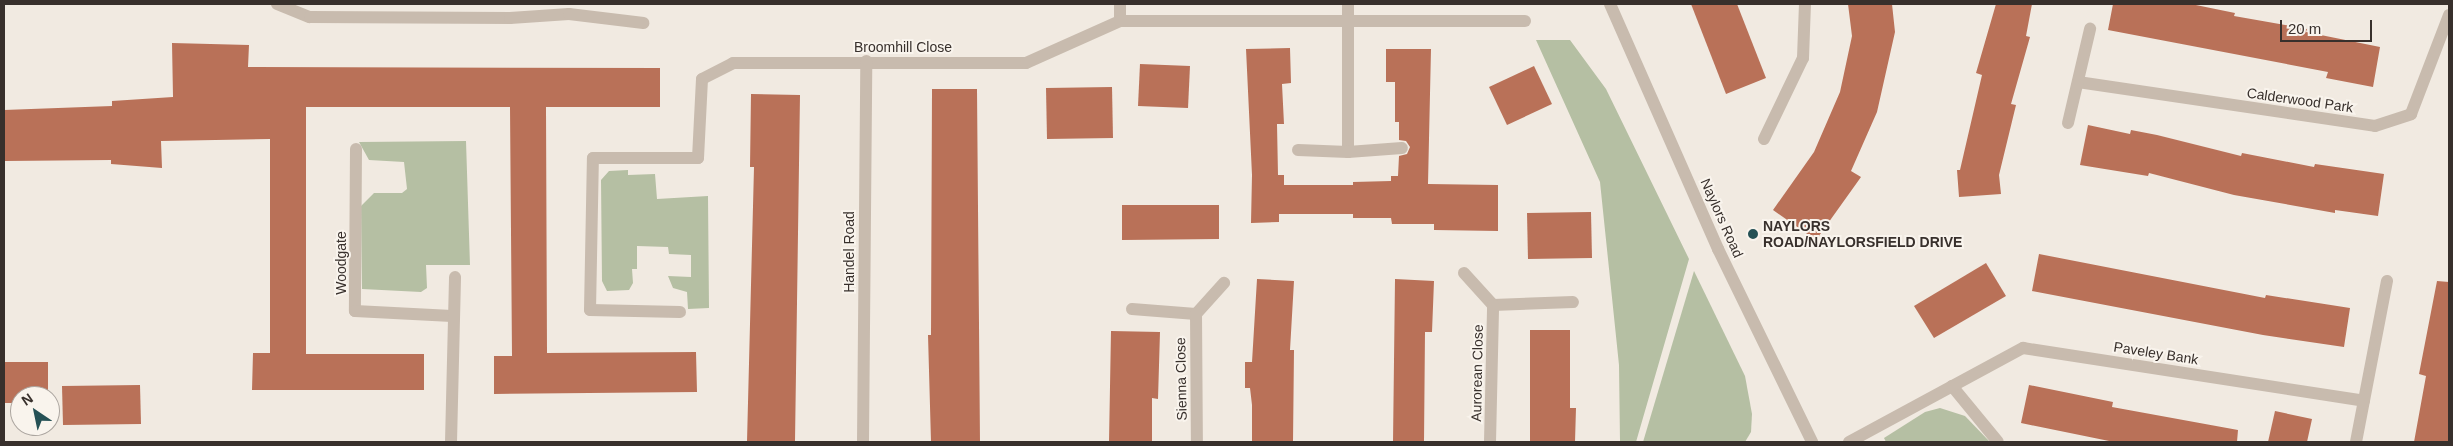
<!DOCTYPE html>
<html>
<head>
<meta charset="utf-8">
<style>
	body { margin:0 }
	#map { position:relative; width:2453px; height:446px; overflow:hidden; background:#f1eae1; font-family:Helvetica,sans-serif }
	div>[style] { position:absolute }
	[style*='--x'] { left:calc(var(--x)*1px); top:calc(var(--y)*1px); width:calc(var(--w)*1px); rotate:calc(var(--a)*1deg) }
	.green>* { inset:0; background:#b5bfa3 }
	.building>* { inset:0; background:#b97158 }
	.minor>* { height:12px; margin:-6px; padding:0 6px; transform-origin:6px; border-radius:6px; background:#c8bbae }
	.dots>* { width:14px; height:14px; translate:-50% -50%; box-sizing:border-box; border:2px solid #f9f4ed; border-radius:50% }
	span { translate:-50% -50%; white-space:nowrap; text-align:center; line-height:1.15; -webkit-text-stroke:4px #f9f4ed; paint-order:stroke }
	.street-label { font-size:14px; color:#38302c }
	.poi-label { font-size:14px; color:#38302c; font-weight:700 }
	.left { translate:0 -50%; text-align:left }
	.frame { position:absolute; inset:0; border:5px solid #38302c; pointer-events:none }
	.north { position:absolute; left:10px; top:386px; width:50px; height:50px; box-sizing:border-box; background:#f9f4ed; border:1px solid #aca6a0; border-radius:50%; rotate:326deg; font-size:14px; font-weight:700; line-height:20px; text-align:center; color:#38302c }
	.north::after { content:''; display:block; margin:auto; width:18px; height:22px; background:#255155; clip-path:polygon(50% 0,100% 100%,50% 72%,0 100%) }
	.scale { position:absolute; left:2280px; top:20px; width:92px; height:22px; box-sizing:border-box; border:2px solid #38302c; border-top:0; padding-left:6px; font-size:15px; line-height:18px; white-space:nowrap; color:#38302c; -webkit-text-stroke:4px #f9f4ed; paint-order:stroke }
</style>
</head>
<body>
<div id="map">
	<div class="green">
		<div style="clip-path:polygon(1536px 40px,1570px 40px,1606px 89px,1689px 259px,1636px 442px,1620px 442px,1619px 365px,1600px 182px)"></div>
		<div style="clip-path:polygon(466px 141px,470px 265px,426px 265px,427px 288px,421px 292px,362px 289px,361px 206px,374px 193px,402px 193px,407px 189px,404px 162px,369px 160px,359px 142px)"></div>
		<div style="clip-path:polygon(628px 170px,628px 175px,655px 174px,657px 199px,708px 196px,709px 308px,688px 309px,687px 292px,673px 288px,668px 276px,691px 277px,691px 255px,669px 254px,668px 247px,637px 246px,637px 269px,632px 269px,633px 283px,629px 290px,607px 291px,602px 281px,601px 180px,609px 171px)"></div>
		<div style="clip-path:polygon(1694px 271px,1745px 376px,1752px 414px,1751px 432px,1745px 442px,1643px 442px)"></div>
		<div style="clip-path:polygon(1940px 408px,1965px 416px,1990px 442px,1886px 442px,1884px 438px,1925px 412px)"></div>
	</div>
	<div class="building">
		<div style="clip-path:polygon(1691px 4px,1737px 4px,1766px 78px,1726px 94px)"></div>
		<div style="clip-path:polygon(1848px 4px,1892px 4px,1895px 32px,1877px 112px,1851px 171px,1861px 177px,1816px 240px,1773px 210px,1814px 152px,1840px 92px,1852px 36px)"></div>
		<div style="clip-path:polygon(1996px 4px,2032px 4px,2026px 36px,2030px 37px,2011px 104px,2016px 105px,1999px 175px,2001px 194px,1959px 197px,1957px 170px,1960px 170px,1982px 75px,1976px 73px)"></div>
		<div style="clip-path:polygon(2113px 4px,2191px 4px,2235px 13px,2234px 16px,2307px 29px,2306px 32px,2380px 47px,2373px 87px,2326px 78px,2328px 72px,2108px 30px)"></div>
		<div style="clip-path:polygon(172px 43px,249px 45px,248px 67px,660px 68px,660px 107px,546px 107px,547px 353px,696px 352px,697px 392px,494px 394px,494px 356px,512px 356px,510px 107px,306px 107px,306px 354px,424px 354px,424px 390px,252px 390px,253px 353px,270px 353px,270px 139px,161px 141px,162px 168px,111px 164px,111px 160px,5px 161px,4px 110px,112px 106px,112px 101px,173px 97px)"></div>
		<div style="clip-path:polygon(1290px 48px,1291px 83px,1282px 84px,1284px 124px,1277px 124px,1278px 175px,1284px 175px,1284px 185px,1353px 185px,1353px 182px,1391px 181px,1391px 176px,1398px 176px,1399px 156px,1407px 154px,1410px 147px,1406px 141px,1399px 140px,1399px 122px,1395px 122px,1395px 82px,1386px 82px,1386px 49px,1431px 49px,1428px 184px,1498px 185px,1498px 231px,1434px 230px,1434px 224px,1392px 224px,1391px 218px,1353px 218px,1353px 214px,1279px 214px,1279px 222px,1251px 223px,1252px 175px,1246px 49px)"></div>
		<div style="clip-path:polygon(1140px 64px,1190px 66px,1188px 108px,1138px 106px)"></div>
		<div style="clip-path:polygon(1534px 66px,1552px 104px,1507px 125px,1489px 87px)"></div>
		<div style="clip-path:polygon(1112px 87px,1113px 138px,1047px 139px,1046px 88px)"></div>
		<div style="clip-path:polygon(932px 89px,977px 89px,980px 442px,931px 442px,928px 335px,931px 335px)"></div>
		<div style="clip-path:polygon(751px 94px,800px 95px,795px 442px,747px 442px,754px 167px,750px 167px)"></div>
		<div style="clip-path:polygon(2088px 125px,2130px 134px,2131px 130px,2157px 135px,2241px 156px,2242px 153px,2314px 167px,2315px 164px,2384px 174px,2378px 216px,2335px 210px,2335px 213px,2234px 195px,2149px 173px,2148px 176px,2080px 165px)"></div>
		<div style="clip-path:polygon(1122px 205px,1219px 205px,1219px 239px,1122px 240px)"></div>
		<div style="clip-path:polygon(1591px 212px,1592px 258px,1528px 259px,1527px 213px)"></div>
		<div style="clip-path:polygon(2039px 254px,2265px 298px,2266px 295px,2350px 308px,2344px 347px,2263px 335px,2032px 291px)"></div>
		<div style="clip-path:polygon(1986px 263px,2006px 296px,1934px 338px,1914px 306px)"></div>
		<div style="clip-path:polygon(1257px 279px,1294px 281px,1290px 350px,1294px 350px,1293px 442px,1252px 442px,1252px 405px,1250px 388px,1245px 388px,1245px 362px,1252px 362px)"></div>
		<div style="clip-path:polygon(1395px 279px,1434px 281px,1432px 332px,1425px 332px,1424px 442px,1393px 442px)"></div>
		<div style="clip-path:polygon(2437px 281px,2449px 282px,2449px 442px,2414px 442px,2426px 376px,2419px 374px)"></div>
		<div style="clip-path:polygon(1530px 330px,1570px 330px,1570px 408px,1576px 408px,1575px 442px,1530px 442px)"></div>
		<div style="clip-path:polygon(1111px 331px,1160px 332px,1158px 399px,1152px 398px,1152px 442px,1109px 442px)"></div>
		<div style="clip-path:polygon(4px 362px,48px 362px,48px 396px,20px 396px,20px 403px,4px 403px)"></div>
		<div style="clip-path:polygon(140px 385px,141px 424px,63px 425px,62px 386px)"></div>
		<div style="clip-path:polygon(2029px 385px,2113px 402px,2112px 407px,2238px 430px,2237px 442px,2114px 442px,2021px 423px)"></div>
		<div style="clip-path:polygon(2275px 411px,2312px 419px,2307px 442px,2268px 442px)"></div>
	</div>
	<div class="minor">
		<div style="--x:277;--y:4;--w:35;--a:22"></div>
		<div style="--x:310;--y:17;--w:200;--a:0.3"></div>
		<div style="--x:510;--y:18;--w:59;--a:-3.9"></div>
		<div style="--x:569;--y:14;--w:75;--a:6.9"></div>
		<div style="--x:1348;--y:4;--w:148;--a:90"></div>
		<div style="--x:1610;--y:4;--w:268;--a:66.2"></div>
		<div style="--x:1718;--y:249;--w:215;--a:64"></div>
		<div style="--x:1120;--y:21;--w:17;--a:-90"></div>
		<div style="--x:2078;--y:82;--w:300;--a:8.4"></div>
		<div style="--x:2375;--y:126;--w:38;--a:-18"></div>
		<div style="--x:2411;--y:114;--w:106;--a:-69"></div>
		<div style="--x:2068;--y:123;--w:97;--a:-76.8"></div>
		<div style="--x:1764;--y:139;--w:90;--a:-64.3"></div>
		<div style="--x:1803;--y:58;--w:54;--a:-87.9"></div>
		<div style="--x:356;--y:149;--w:162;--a:90.4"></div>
		<div style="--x:355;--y:311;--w:97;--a:3"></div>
		<div style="--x:1298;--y:150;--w:50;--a:2.3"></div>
		<div style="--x:1348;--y:152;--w:54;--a:-4.2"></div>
		<div style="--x:1464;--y:273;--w:43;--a:47.8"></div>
		<div style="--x:1493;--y:305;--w:80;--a:-2.1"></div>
		<div style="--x:1132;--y:309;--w:64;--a:4.5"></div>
		<div style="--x:1196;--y:314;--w:42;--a:-47.9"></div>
		<div style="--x:680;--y:312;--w:90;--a:-178.7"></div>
		<div style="--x:590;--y:310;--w:152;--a:-88.9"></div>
		<div style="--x:593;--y:158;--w:105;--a:0"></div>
		<div style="--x:698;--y:158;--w:79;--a:-87.1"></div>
		<div style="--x:702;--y:79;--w:35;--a:-27"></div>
		<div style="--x:733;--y:63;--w:293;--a:0"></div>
		<div style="--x:1026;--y:63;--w:103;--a:-24.1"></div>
		<div style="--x:1120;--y:21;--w:405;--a:0"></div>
		<div style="--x:1196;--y:314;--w:128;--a:89.6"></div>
		<div style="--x:1952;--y:386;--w:72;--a:50.6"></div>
		<div style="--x:451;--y:442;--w:165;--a:-88.6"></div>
		<div style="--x:863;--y:442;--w:381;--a:-89.5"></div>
		<div style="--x:1490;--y:442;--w:137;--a:-88.7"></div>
		<div style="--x:1849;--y:442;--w:198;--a:-28.4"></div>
		<div style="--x:2023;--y:348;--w:345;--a:8.8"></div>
		<div style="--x:2356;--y:442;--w:164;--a:-79.1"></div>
	</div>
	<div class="dots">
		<div style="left:1753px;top:234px;background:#255155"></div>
	</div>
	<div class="street-label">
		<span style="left:903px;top:47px">Broomhill Close</span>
		<span style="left:2300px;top:100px;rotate:8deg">Calderwood Park</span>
		<span style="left:1722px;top:218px;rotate:66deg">Naylors Road</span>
		<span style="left:849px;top:252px;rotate:-90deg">Handel Road</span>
		<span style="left:341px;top:263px;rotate:-90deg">Woodgate</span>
		<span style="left:2156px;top:353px;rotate:9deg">Paveley Bank</span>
		<span style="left:1477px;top:373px;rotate:-89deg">Aurorean Close</span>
		<span style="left:1181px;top:379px;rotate:-91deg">Sienna Close</span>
	</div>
	<div class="poi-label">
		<span class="left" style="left:1763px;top:234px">NAYLORS<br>ROAD/NAYLORSFIELD DRIVE</span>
	</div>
	<div class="frame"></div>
	<div class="north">N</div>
	<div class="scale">20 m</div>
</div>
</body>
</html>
